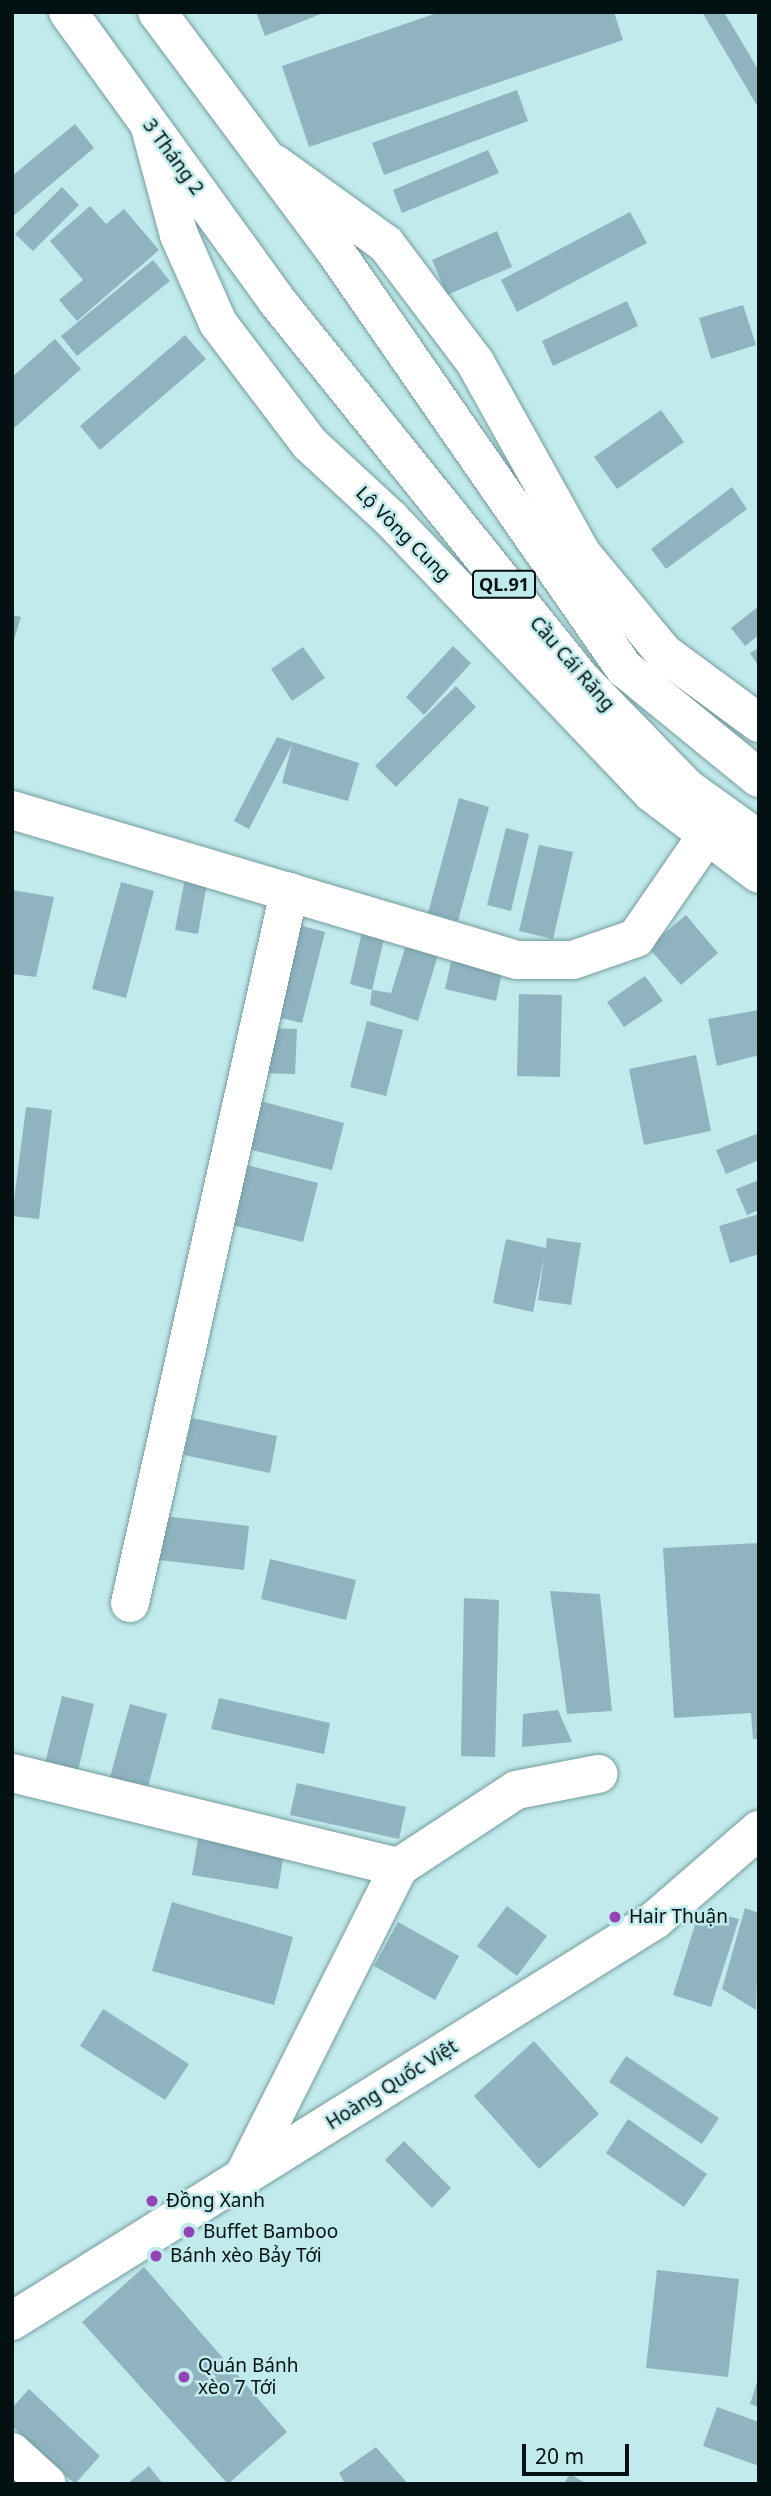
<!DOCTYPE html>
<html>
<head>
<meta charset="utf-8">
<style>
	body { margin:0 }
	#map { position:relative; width:771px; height:2496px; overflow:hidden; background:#c1eaec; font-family:"Noto Sans",sans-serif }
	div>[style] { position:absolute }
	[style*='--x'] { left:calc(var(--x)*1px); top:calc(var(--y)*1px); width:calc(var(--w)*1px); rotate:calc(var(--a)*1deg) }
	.building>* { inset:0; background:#90b3c0 }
	.roads { filter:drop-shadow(0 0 2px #759c9e) drop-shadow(0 0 2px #759c9e) }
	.minor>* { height:38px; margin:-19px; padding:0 19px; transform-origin:19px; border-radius:19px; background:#fff }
	.major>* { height:38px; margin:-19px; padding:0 19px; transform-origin:19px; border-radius:19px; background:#fff }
	.highway>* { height:38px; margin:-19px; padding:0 19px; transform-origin:19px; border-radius:19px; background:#fff }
	.dots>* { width:19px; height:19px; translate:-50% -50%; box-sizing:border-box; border:4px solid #c1eaec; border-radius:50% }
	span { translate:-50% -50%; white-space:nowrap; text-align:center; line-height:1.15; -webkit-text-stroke:5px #c1eaec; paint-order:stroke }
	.shield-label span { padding:2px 5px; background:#c1eaec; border:2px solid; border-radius:5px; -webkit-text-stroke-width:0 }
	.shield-label { font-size:18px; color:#031112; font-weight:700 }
	.street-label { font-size:19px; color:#031112 }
	.poi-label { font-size:19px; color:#031112 }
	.left { translate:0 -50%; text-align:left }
	.frame { position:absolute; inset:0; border:14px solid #031112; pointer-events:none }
	.scale { position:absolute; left:522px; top:2444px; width:107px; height:32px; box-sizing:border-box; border:4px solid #031112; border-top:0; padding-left:9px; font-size:21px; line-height:24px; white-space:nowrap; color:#031112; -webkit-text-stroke:5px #c1eaec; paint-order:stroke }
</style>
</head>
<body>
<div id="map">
	<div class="building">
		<div style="clip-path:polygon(256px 12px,326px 12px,265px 36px)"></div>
		<div style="clip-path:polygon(440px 12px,614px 12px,623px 40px,309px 147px,282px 66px)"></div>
		<div style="clip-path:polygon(702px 12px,724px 12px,759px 71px,759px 109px)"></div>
		<div style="clip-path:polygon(517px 90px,528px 121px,384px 175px,372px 143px)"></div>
		<div style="clip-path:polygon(75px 124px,94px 148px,12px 217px,12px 176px)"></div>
		<div style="clip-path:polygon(488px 150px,499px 173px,402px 213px,393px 190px)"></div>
		<div style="clip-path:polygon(62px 187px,79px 205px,33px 251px,15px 234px)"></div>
		<div style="clip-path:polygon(90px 206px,106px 224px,124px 209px,159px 250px,77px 321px,59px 300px,83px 280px,50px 241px)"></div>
		<div style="clip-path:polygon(630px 212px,647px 243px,517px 312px,501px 280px)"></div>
		<div style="clip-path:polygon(497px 231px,512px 267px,447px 295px,432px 260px)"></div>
		<div style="clip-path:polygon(153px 260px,170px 281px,77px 356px,61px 336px)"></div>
		<div style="clip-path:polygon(627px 301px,638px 326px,553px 366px,542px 341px)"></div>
		<div style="clip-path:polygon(743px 305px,756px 345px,711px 359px,699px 318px)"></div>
		<div style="clip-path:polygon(185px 335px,206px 359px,100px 450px,80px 426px)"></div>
		<div style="clip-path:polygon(55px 339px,81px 369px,12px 430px,12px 377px)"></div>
		<div style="clip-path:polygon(661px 410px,684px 442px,617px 489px,594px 457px)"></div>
		<div style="clip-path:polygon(732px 487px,747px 509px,666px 569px,651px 549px)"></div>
		<div style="clip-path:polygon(759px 606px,759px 635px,745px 646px,731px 628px)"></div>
		<div style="clip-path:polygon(12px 615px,21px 617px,13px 643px,12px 643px)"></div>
		<div style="clip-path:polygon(453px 646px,471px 663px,424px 715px,406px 697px)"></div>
		<div style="clip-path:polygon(303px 647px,325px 678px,292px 701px,271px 669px)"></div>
		<div style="clip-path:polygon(759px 648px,759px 667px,750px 653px)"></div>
		<div style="clip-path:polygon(456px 686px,476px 707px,396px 787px,375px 766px)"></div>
		<div style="clip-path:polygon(277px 737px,359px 763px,348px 801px,282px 783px,292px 745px,249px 829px,234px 821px)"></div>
		<div style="clip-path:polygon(459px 798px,489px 807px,458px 921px,428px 913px)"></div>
		<div style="clip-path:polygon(506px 828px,529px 834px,511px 911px,487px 905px)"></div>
		<div style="clip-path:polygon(539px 845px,573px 852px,553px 939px,519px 931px)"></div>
		<div style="clip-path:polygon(186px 873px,208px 877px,198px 934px,175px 930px)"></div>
		<div style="clip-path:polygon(121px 882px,154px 891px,126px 998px,92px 989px)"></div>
		<div style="clip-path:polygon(12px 890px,54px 897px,36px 977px,12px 974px)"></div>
		<div style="clip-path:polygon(686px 915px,718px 953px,681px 985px,648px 947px)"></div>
		<div style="clip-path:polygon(291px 923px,325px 932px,302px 1023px,268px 1015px)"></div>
		<div style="clip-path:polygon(364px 923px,387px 926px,372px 990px,350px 984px)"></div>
		<div style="clip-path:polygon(409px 935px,441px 945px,418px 1021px,370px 1005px,372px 990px,391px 993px)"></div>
		<div style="clip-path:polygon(452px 957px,503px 968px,496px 1001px,445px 989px)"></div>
		<div style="clip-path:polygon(645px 976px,663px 1001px,624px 1027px,607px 1002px)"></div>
		<div style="clip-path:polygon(519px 994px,562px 995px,560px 1077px,517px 1076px)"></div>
		<div style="clip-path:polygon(759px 1010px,759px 1055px,717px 1066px,708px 1019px)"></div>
		<div style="clip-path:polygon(367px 1021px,403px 1030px,386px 1096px,350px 1087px)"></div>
		<div style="clip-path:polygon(264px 1028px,297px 1029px,295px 1074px,262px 1073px)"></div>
		<div style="clip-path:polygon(696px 1055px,711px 1131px,644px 1145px,629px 1069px)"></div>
		<div style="clip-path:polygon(260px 1101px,344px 1123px,332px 1170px,248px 1149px)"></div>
		<div style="clip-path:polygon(26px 1107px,52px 1110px,39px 1219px,12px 1216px)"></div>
		<div style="clip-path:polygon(759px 1133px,759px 1160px,726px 1174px,716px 1150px)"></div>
		<div style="clip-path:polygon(243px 1164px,318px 1183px,303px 1242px,228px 1224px)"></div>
		<div style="clip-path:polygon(759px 1180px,759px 1210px,747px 1215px,736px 1189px)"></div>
		<div style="clip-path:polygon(759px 1214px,759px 1254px,730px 1263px,719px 1226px)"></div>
		<div style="clip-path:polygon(547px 1238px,581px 1243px,571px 1305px,538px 1300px,544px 1257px,533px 1312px,493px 1303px,506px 1239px,546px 1248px)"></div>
		<div style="clip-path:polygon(192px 1418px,277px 1436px,270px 1473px,184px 1455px)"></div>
		<div style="clip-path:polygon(156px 1515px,249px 1526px,244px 1570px,151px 1559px)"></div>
		<div style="clip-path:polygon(759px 1543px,759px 1739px,753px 1739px,751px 1713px,674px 1718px,663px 1548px)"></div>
		<div style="clip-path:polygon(270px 1559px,356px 1580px,346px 1620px,261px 1599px)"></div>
		<div style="clip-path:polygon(550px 1591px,600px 1594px,612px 1711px,567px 1714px)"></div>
		<div style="clip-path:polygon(464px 1598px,499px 1600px,495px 1757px,461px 1756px)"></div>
		<div style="clip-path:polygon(62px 1696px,94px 1704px,76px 1779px,43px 1771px)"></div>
		<div style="clip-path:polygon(219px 1698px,330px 1723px,324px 1754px,211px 1729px)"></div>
		<div style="clip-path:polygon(130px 1704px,167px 1714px,147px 1791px,109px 1781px)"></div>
		<div style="clip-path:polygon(558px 1710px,572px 1742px,522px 1747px,523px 1714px)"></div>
		<div style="clip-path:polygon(297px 1783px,406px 1807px,399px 1839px,290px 1815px)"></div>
		<div style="clip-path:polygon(199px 1833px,285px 1847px,278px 1889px,192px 1875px)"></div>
		<div style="clip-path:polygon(172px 1902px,293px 1937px,274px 2005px,152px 1971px)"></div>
		<div style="clip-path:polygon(507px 1906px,547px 1936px,517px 1976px,477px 1946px)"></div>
		<div style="clip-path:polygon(745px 1908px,759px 1913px,756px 2010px,722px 1989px)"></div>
		<div style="clip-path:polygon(700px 1909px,739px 1919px,711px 2007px,673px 1995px)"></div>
		<div style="clip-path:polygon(398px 1922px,459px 1956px,435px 2000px,374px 1966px)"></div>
		<div style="clip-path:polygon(103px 2009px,189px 2064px,165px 2100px,80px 2046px)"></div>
		<div style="clip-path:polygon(534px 2041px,599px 2114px,539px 2169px,474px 2096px)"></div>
		<div style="clip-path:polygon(626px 2056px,719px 2118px,702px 2144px,609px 2082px)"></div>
		<div style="clip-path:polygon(628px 2119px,707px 2174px,684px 2207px,606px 2153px)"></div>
		<div style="clip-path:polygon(404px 2141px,451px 2188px,432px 2208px,385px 2160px)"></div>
		<div style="clip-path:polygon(144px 2267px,287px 2432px,228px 2484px,82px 2322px)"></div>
		<div style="clip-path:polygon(657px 2270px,739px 2279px,728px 2377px,646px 2368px)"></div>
		<div style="clip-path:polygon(758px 2379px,759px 2379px,759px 2407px,750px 2404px)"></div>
		<div style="clip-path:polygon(29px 2389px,100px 2456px,75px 2484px,12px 2426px,12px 2408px)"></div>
		<div style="clip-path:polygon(717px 2407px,759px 2422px,759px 2466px,703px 2446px)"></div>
		<div style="clip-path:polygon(376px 2447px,408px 2484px,345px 2484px,339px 2473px)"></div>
		<div style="clip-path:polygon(149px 2466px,163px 2484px,127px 2484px)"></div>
		<div style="clip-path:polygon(570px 2474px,587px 2484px,564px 2484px)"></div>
	</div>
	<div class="roads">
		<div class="minor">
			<div style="--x:12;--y:810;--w:527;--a:16.54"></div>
			<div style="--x:517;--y:960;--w:56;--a:0"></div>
			<div style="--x:573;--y:960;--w:67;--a:-19.2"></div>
			<div style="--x:636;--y:938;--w:125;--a:-55.4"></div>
			<div style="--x:130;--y:1603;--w:729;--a:-77.39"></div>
			<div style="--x:12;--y:1773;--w:398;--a:13.7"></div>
			<div style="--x:399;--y:1867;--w:349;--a:116.7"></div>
			<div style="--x:399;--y:1867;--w:140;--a:-33.3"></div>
			<div style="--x:516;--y:1790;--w:84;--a:-11"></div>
			<div style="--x:12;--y:2321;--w:758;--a:-31.95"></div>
			<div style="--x:655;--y:1920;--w:138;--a:-40.9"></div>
			<div style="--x:12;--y:2452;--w:47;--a:42.4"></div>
		</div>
		<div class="major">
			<div style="--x:150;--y:127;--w:112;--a:75"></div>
			<div style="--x:179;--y:235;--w:96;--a:66.1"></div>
			<div style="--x:218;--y:323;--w:152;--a:52.8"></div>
			<div style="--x:310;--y:444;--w:110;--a:42.8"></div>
			<div style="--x:391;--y:519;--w:378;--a:46.4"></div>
			<div style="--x:652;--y:793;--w:134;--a:37.1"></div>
			<div style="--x:275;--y:164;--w:137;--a:35.8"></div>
			<div style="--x:386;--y:244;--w:148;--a:53"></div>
			<div style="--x:475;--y:362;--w:220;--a:60.9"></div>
			<div style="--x:582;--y:554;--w:129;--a:50.4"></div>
			<div style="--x:664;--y:653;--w:118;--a:36.4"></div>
		</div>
		<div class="highway">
			<div style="--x:68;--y:12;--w:357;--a:54.1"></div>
			<div style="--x:277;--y:301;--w:488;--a:51.2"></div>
			<div style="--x:583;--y:681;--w:149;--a:45.8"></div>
			<div style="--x:687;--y:788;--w:89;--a:35.8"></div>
			<div style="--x:157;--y:12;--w:294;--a:53.3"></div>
			<div style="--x:333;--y:248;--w:511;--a:55.28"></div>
			<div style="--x:624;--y:668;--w:174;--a:39.2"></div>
		</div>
	</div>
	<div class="dots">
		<div style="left:615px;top:1917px;background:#9343b3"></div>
		<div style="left:152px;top:2201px;background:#9343b3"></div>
		<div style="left:189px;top:2232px;background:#9343b3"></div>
		<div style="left:156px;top:2256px;background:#9343b3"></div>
		<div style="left:184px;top:2377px;background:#9343b3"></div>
	</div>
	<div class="shield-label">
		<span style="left:504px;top:584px">QL.91</span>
	</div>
	<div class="street-label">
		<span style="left:173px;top:157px;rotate:54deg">3 Tháng 2</span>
		<span style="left:403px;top:534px;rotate:45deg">Lộ Vòng Cung</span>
		<span style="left:572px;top:664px;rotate:49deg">Cầu Cái Răng</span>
		<span style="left:392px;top:2085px;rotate:-32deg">Hoàng Quốc Việt</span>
	</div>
	<div class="poi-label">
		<span class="left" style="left:629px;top:1917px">Hair Thuận</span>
		<span class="left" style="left:166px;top:2201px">Đồng Xanh</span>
		<span class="left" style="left:203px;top:2232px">Buffet Bamboo</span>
		<span class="left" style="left:170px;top:2256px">Bánh xèo Bảy Tới</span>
		<span class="left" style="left:198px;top:2377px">Quán Bánh<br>xèo 7 Tới</span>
	</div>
	<div class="frame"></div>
	<div class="scale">20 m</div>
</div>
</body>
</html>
